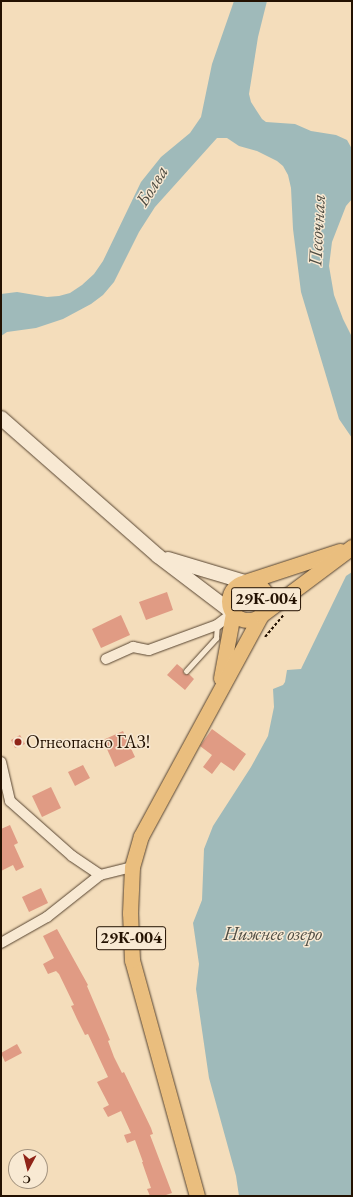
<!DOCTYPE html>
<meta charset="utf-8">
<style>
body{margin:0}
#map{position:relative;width:353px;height:1197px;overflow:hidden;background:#f4ddbb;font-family:"EB Garamond",serif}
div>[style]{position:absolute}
.green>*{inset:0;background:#b8c292}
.round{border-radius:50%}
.water>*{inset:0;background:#9fbaba}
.building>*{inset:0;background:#e09b84}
.path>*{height:2px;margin-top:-1px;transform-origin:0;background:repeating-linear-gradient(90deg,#231101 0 3px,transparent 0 5px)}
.roads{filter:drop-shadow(0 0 1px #574430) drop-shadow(0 0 1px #574430)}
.service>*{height:5px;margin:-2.5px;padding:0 2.5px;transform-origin:2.5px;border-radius:2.5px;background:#f8e9d3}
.minor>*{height:10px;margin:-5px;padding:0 5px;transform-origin:5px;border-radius:5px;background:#f8e9d3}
.secondary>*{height:14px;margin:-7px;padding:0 7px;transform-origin:7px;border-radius:7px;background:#f8e9d3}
.primary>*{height:15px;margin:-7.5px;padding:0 7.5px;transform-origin:7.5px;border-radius:7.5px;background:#eabe7e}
.primary>.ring{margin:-7.5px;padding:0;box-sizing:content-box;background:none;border:15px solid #eabe7e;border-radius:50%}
.dots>*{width:11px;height:11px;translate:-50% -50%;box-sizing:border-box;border:2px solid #f8e9d3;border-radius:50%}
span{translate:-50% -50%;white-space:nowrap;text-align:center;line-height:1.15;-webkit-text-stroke:3px #f8e9d3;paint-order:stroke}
.shield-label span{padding:1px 3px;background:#f8e9d3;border:1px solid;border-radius:3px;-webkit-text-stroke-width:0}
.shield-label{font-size:17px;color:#231101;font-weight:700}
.poi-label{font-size:18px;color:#231101}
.left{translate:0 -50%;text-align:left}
.water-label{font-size:19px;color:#4e4c42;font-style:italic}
.frame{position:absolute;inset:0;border:2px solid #231101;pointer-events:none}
.north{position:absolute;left:8px;top:1149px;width:40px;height:40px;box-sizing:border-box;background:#f8e9d3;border:1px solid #a3937f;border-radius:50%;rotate:187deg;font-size:11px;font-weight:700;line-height:16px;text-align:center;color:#231101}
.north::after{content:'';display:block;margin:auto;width:14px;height:18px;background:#8f2418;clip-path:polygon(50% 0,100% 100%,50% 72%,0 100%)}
</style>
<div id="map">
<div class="green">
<div class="round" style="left:238px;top:591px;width:20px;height:20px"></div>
</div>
<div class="water">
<div style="clip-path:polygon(234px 1px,267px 1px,258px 37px,249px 94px,251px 102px,262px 119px,266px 122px,295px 124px,311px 131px,336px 135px,347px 140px,352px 149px,352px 199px,346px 206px,332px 242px,329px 266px,334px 295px,343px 319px,352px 337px,352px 438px,339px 419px,301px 292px,293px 229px,291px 188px,288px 175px,283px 166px,277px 161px,257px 151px,239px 146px,227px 138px,217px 138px,155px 207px,139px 232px,114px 282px,103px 295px,91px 304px,63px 319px,36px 328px,7px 332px,1px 336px,1px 294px,17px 292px,47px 297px,59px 296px,70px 293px,82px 285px,94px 274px,103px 261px,141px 182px,161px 157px,190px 133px,201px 117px,212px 64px)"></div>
<div style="clip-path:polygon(352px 572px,352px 1196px,239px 1196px,236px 1176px,209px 1078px,196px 989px,199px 964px,193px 923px,202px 900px,204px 849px,213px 826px,251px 767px,268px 736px,274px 707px,273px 689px,283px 685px,285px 682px,287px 670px,301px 669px,346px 576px)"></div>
</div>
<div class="building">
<div style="clip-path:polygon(167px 592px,173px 610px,146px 620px,139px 602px)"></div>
<div style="clip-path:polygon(121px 615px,130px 635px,101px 648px,92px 629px)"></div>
<div style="clip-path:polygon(177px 664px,183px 669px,184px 674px,189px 674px,194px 679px,185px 690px,167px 675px)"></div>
<div style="clip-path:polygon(212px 729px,246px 754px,234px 771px,221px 762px,212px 774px,203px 767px,212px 755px,200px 746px)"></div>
<div style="clip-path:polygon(123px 731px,135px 757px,115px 767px,103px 740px)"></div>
<div style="clip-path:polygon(20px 735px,25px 744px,15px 748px,11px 740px)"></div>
<div style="clip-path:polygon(83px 765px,90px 778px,75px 786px,68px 772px)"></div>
<div style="clip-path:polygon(51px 787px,61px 808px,42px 817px,32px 796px)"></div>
<div style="clip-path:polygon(10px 825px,18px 843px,14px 845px,24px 867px,16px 871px,13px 865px,1px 871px,1px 829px)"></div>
<div style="clip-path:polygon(41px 888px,48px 903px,29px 912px,22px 897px)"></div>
<div style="clip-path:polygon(57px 929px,88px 985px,87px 986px,110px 1040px,108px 1041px,114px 1057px,122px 1073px,124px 1072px,151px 1128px,153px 1134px,150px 1135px,172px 1193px,163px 1196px,150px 1196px,147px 1189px,151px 1188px,142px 1162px,143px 1162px,135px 1140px,127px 1143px,124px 1135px,131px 1133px,121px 1111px,108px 1117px,103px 1108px,109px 1105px,97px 1082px,108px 1077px,88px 1034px,85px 1035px,77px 1019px,71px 1006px,74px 1005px,59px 974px,56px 971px,48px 974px,43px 964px,54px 958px,43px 936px)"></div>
<div style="clip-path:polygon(17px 1044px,22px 1053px,5px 1062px,1px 1053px)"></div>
</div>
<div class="path">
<div style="left:265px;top:637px;width:30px;rotate:-50deg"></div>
</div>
<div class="roads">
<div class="service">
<div style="left:186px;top:671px;width:45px;rotate:-47.7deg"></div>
<div style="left:216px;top:638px;width:13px;rotate:-86deg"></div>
</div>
<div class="minor">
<div style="left:106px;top:659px;width:30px;rotate:-24deg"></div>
<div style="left:133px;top:647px;width:16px;rotate:11deg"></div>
<div style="left:149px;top:650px;width:72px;rotate:-20.2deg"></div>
<div style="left:217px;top:625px;width:20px;rotate:-37deg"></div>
<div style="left:1px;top:762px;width:40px;rotate:77deg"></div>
<div style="left:10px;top:801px;width:83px;rotate:41.6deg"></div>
<div style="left:72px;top:856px;width:34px;rotate:34deg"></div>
<div style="left:1px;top:943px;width:53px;rotate:-29.5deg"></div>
<div style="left:47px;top:917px;width:68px;rotate:-38.4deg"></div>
<div style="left:100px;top:875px;width:33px;rotate:-14deg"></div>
</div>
<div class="secondary">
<div style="left:1px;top:418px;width:209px;rotate:41.3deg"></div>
<div style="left:158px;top:556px;width:94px;rotate:37.2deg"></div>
<div style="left:168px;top:559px;width:80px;rotate:16.6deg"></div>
</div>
<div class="primary">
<div style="left:245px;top:582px;width:100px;rotate:-18.1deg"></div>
<div class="ring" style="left:229px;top:582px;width:23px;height:23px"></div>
<div style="left:221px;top:678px;width:66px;rotate:-79.5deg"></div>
<div style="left:197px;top:1196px;width:245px;rotate:-105.4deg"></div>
<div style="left:132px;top:960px;width:47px;rotate:-92.4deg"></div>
<div style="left:130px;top:913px;width:46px;rotate:-87.5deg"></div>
<div style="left:132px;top:867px;width:32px;rotate:-74deg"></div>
<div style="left:141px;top:836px;width:251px;rotate:-61.5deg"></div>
<div style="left:261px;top:615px;width:114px;rotate:-36.8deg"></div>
</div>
</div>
<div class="dots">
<div style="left:18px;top:742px;background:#8f2418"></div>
</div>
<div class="shield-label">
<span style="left:266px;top:599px">29К-004</span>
<span style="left:131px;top:938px">29К-004</span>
</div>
<div class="poi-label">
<span class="left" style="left:26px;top:742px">Огнеопасно ГАЗ!</span>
</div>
<div class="water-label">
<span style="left:152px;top:186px;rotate:-58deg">Болва</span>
<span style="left:317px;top:230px;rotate:-87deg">Песочная</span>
<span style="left:273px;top:934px">Нижнее озеро</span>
</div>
<div class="frame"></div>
<div class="north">С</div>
</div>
